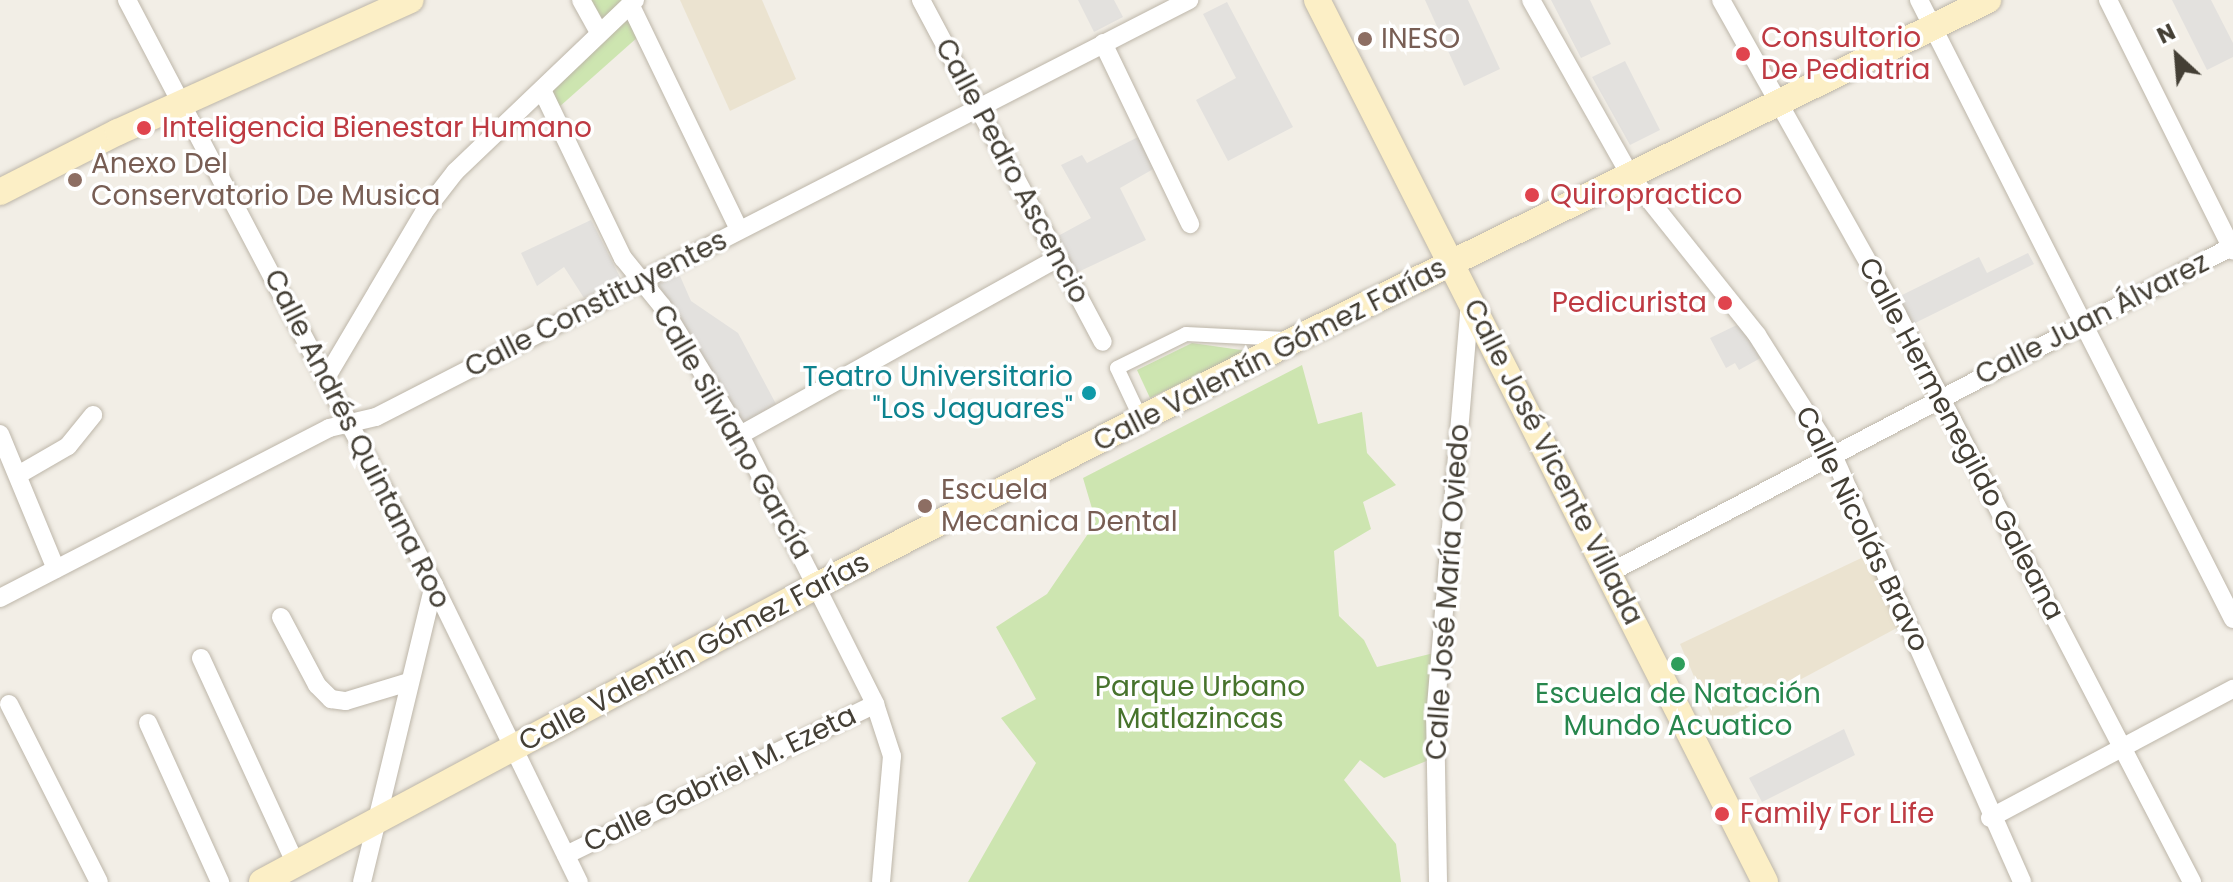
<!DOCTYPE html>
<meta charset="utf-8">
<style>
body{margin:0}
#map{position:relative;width:2233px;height:882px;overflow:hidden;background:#f2eee6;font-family:Poppins,sans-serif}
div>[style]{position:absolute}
.education>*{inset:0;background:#ebe3d0}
.green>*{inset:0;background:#cde5b0}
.parking>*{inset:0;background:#e3e1de}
.roads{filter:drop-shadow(0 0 2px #bdb6a9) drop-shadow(0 0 2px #bdb6a9)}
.pedestrian>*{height:14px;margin:-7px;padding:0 7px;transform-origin:7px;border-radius:7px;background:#fff}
.minor>*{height:18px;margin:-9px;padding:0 9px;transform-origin:9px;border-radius:9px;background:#fff}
.secondary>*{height:26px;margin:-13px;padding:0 13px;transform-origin:13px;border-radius:13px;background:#fcefc6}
.dots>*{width:22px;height:22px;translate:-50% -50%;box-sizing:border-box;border:4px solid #fff;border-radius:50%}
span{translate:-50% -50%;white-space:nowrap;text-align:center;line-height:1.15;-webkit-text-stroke:7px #fff;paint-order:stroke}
.health-label{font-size:28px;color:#be3a42}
.left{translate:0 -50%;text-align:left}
.right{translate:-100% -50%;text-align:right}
.education-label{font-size:28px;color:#785e54}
.street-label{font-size:28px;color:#443f35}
.culture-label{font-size:28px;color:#0d838f}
.park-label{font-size:28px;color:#47732c}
.leisure-label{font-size:28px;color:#27864d}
.north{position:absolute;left:2137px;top:16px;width:80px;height:80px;-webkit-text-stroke:6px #fff;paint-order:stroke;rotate:334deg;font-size:22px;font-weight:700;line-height:32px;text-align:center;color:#443f35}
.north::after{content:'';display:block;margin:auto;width:28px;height:36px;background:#443f35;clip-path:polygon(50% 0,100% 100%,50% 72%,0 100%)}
</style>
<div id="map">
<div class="education">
<div style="clip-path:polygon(680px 0,762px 0,796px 79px,730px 111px)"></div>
<div style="clip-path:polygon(1874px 552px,1908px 622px,1715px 725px,1680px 644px)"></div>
</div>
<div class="green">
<div style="clip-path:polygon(587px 0,625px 0,600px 23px)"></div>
<div style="clip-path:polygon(627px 17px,639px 36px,558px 108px,551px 92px)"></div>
<div style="clip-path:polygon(1192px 343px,1248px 351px,1150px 398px,1137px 370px)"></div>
<div style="clip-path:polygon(1302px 365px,1318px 424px,1362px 412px,1367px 453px,1396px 485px,1363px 502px,1371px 529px,1334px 551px,1339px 616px,1364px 640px,1377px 667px,1438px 652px,1429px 760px,1384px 778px,1360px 760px,1344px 780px,1396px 844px,1401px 882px,968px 882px,1036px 763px,1001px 718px,1036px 699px,996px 627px,1047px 594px,1096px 522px,1083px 478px)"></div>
</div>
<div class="parking">
<div style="clip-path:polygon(1078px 0,1114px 0,1123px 17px,1094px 32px)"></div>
<div style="clip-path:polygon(1425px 0,1468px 0,1500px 69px,1464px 86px)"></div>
<div style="clip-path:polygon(1551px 0,1590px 0,1611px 44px,1581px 58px)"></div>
<div style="clip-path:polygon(2172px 0,2211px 0,2233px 43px,2233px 57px,2207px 70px)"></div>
<div style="clip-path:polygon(1227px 2px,1293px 127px,1228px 161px,1196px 100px,1236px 78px,1203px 14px)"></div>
<div style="clip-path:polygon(1625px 61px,1660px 130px,1630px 145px,1592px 77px)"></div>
<div style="clip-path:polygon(1140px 136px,1155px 168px,1120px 188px,1146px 240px,1076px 273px,1058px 236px,1091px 218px,1061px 165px,1082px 155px,1087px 163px)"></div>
<div style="clip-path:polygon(591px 220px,621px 279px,584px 298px,564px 267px,537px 286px,521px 253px)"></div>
<div style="clip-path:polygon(2028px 253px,2034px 264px,1911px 325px,1898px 297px,1979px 257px,1987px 273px)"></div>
<div style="clip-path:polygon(680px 276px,691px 301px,738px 333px,776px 404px,741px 425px,658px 284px)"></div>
<div style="clip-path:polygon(1743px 322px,1766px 355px,1739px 370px,1735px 363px,1726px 368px,1710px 338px)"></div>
<div style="clip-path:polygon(1844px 729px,1855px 755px,1762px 802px,1749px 778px)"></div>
</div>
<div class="roads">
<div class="pedestrian">
<div style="left:1141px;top:419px;width:56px;rotate:-115.2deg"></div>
<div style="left:1117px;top:368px;width:77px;rotate:-26.2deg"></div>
<div style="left:1186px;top:334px;width:100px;rotate:2.9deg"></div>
</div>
<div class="minor">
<div style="left:127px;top:0;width:661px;rotate:62.31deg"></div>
<div style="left:434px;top:585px;width:331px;rotate:64deg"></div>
<div style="left:581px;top:0;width:37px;rotate:61deg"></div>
<div style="left:921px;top:0;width:387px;rotate:62deg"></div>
<div style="left:1531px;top:0;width:203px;rotate:60.5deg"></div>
<div style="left:1631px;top:177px;width:202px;rotate:51.4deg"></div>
<div style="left:1757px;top:335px;width:142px;rotate:57.7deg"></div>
<div style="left:1833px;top:455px;width:467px;rotate:66.1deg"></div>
<div style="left:1721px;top:0;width:360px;rotate:60.7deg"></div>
<div style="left:1897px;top:314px;width:640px;rotate:62.55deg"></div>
<div style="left:1919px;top:0;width:694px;rotate:63.1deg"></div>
<div style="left:2108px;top:0;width:280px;rotate:63.5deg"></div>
<div style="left:630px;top:4px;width:250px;rotate:64.2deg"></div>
<div style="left:1103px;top:43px;width:201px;rotate:64.3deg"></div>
<div style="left:542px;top:90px;width:187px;rotate:64.3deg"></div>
<div style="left:623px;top:258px;width:62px;rotate:50.9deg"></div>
<div style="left:662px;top:306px;width:151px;rotate:58.8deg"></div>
<div style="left:740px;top:435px;width:301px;rotate:63.3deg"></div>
<div style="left:875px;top:704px;width:55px;rotate:71.9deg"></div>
<div style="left:892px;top:756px;width:126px;rotate:95deg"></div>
<div style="left:326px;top:378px;width:193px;rotate:-59.4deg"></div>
<div style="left:424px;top:212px;width:51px;rotate:-52.2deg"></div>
<div style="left:455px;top:172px;width:249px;rotate:-43.7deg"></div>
<div style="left:0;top:434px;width:146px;rotate:67.5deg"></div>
<div style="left:740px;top:435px;width:364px;rotate:-29.1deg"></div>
<div style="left:18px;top:475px;width:58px;rotate:-30.1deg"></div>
<div style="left:68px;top:446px;width:40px;rotate:-51deg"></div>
<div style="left:1611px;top:572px;width:702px;rotate:-27.66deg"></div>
<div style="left:0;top:598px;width:370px;rotate:-27.3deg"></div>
<div style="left:329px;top:428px;width:48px;rotate:-13.2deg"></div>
<div style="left:376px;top:417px;width:914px;rotate:-27.15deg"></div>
<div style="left:281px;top:617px;width:77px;rotate:62.1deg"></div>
<div style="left:317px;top:685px;width:20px;rotate:45deg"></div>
<div style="left:331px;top:699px;width:15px;rotate:8deg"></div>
<div style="left:346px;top:701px;width:66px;rotate:-16.8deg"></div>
<div style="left:201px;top:658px;width:228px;rotate:65.3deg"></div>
<div style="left:9px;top:704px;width:199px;rotate:63.2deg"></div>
<div style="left:148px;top:723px;width:175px;rotate:65.6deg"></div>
<div style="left:1990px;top:818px;width:275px;rotate:-28deg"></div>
<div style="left:566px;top:855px;width:344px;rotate:-26deg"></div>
<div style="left:362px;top:882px;width:306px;rotate:-76.4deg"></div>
<div style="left:1438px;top:882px;width:164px;rotate:-91deg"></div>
<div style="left:1435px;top:718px;width:414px;rotate:-85.2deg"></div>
</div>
<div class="secondary">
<div style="left:1317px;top:0;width:989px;rotate:63.07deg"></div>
<div style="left:0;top:192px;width:132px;rotate:-27deg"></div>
<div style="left:118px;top:132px;width:321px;rotate:-24.3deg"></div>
<div style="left:262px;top:882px;width:630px;rotate:-28.11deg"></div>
<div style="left:818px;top:585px;width:535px;rotate:-27.24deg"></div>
<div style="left:1294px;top:340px;width:773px;rotate:-26.1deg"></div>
</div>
</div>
<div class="dots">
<div style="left:1365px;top:39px;background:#8d6e63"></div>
<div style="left:1743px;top:54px;background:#e0444e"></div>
<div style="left:144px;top:128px;background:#e0444e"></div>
<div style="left:75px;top:180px;background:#8d6e63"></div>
<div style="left:1532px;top:195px;background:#e0444e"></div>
<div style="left:1725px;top:303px;background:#e0444e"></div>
<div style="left:1089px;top:393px;background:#0f9aa8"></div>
<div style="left:925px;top:506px;background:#8d6e63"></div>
<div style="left:1678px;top:664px;background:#2e9e5b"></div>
<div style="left:1722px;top:814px;background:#e0444e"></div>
</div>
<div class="health-label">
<span class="left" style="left:1761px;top:54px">Consultorio<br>De Pediatria</span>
<span class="left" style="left:162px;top:128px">Inteligencia Bienestar Humano</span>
<span class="left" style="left:1550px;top:195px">Quiropractico</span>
<span class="right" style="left:1707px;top:303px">Pedicurista</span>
<span class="left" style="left:1740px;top:814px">Family For Life</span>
</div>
<div class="education-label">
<span class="left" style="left:1381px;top:39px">INESO</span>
<span class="left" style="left:91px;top:180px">Anexo Del<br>Conservatorio De Musica</span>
<span class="left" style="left:941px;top:506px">Escuela<br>Mecanica Dental</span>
</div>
<div class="street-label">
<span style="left:1012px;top:171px;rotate:62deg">Calle Pedro Ascencio</span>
<span style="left:596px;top:304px;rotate:-27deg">Calle Constituyentes</span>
<span style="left:2092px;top:319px;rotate:-27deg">Calle Juan Álvarez</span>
<span style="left:1270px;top:355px;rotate:-27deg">Calle Valentín Gómez Farías</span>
<span style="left:732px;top:432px;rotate:60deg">Calle Silviano García</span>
<span style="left:357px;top:439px;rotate:63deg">Calle Andrés Quintana Roo</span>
<span style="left:1961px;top:439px;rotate:62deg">Calle Hermenegildo Galeana</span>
<span style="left:1553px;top:462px;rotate:63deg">Calle José Vicente Villada</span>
<span style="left:1862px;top:529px;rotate:64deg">Calle Nicolás Bravo</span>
<span style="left:1448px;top:592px;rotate:-86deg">Calle José María Oviedo</span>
<span style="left:694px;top:652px;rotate:-28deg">Calle Valentín Gómez Farías</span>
<span style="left:720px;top:779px;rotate:-26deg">Calle Gabriel M. Ezeta</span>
</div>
<div class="culture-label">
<span class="right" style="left:1073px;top:393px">Teatro Universitario<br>"Los Jaguares"</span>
</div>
<div class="park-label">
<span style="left:1200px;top:703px">Parque Urbano<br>Matlazincas</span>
</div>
<div class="leisure-label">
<span style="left:1678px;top:710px">Escuela de Natación<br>Mundo Acuatico</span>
</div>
<div class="north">N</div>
</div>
